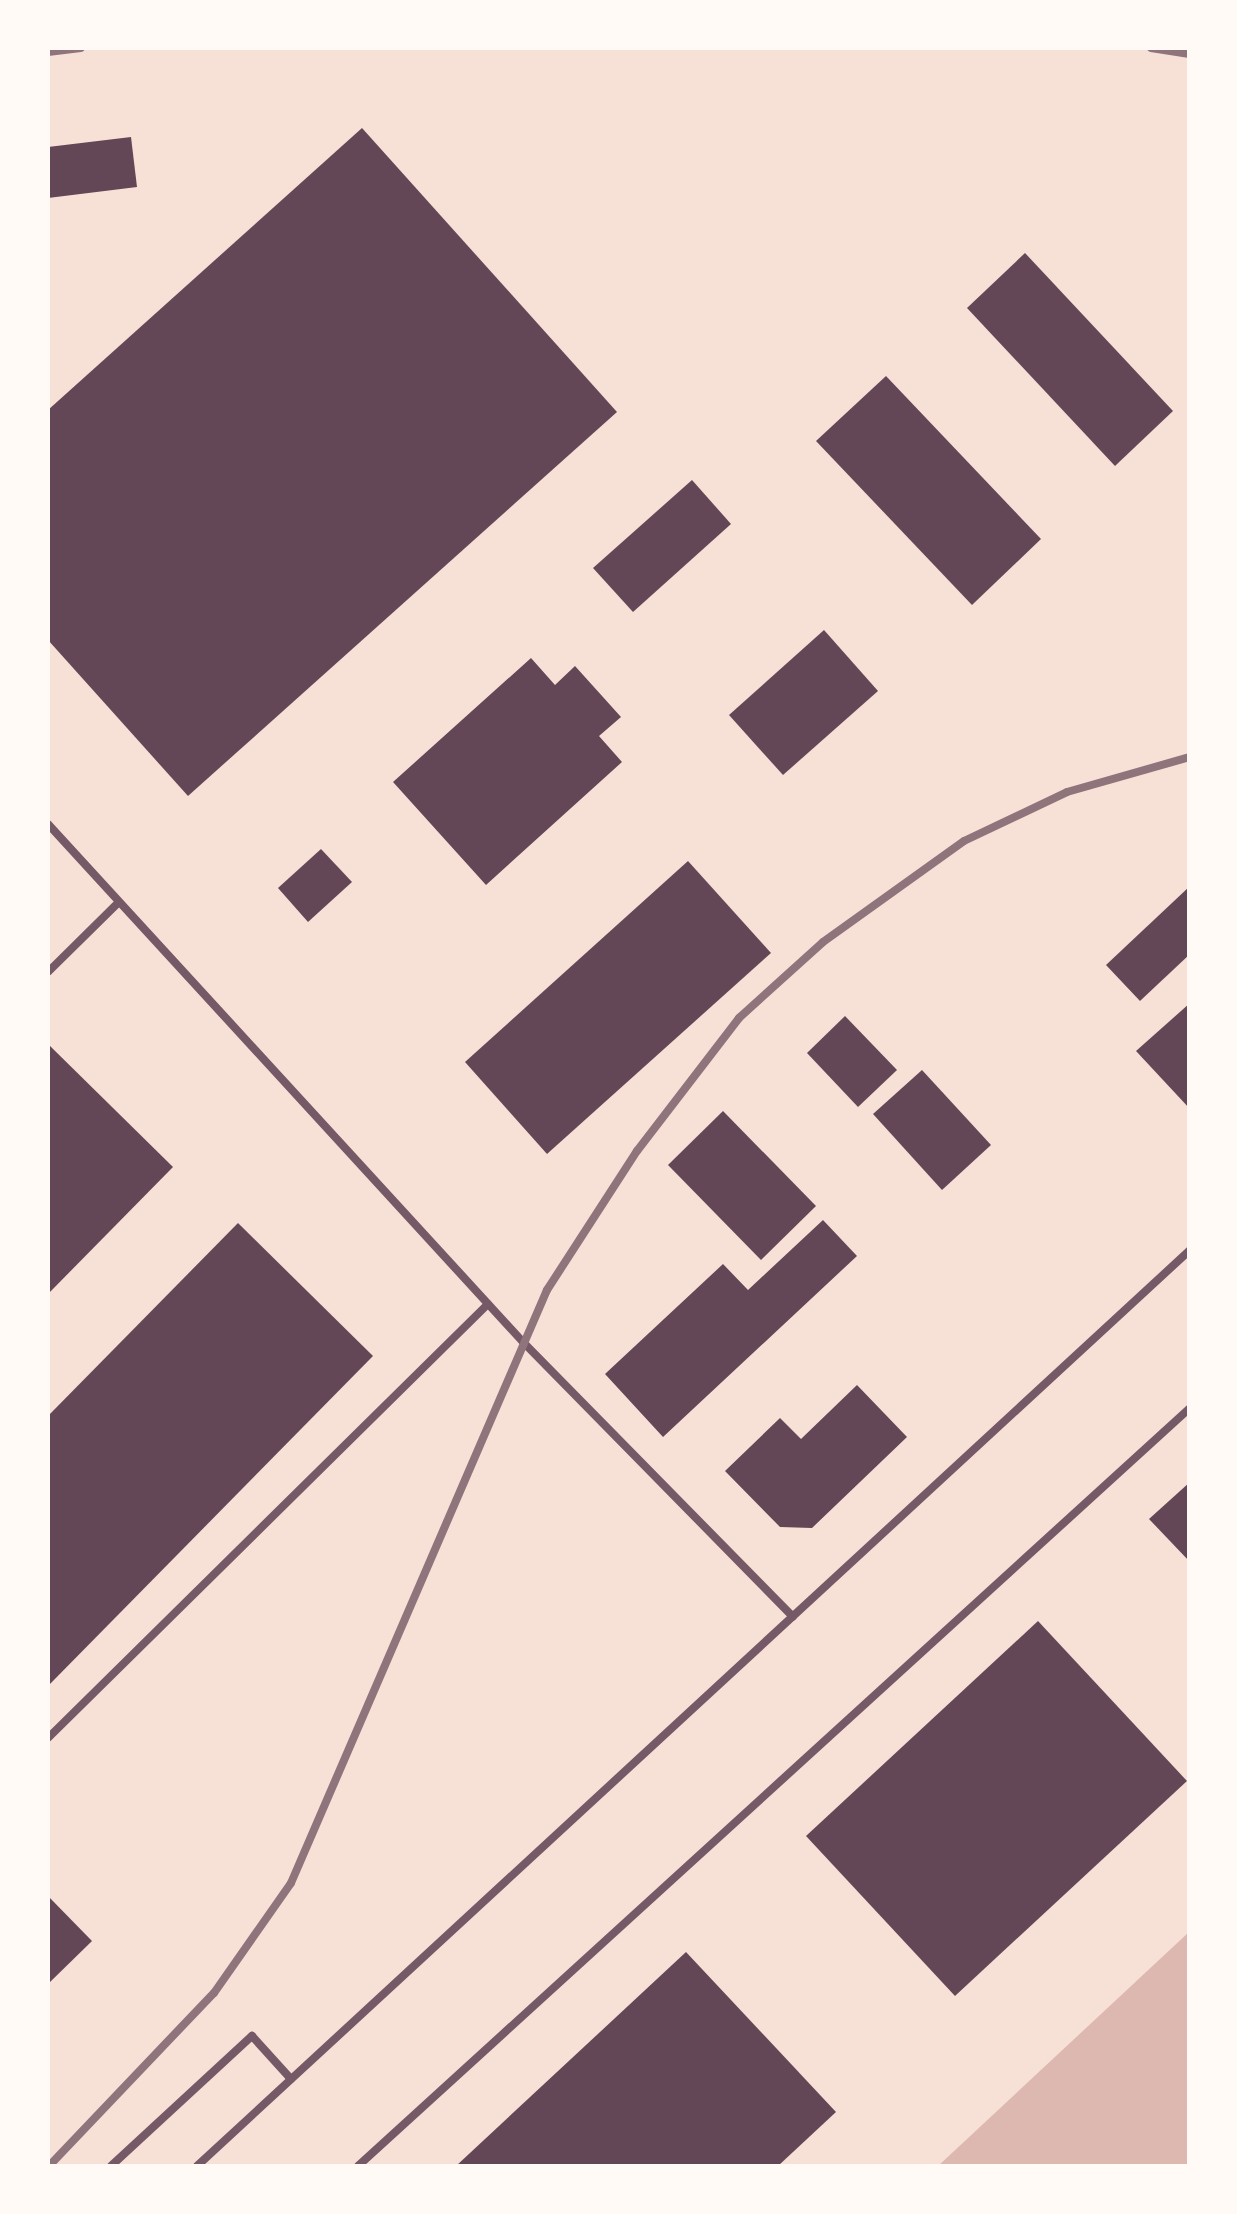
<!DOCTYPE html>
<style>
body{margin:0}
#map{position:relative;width:1237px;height:2214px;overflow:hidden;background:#f7e1d7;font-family:Helvetica,sans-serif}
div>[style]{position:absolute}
.water>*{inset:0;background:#dcb8b0}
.building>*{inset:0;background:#644757}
.service>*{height:8px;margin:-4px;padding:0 4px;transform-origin:4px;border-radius:4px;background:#755966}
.rail>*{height:8px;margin:-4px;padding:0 4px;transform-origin:4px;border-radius:4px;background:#8f747c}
span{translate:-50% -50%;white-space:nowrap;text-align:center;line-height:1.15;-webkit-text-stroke:10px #fffaf5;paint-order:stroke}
.frame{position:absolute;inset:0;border:50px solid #fffaf5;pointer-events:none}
</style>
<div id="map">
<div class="water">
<div style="clip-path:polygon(1189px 1932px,1189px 2166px,938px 2166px)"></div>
</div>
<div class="building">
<div style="clip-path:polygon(362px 128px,617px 412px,188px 796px,48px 640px,48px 410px)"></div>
<div style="clip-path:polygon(131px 137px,137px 187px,48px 198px,48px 147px)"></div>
<div style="clip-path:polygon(1025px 253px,1173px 411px,1115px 466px,967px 308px)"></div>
<div style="clip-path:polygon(886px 376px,1041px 539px,972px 605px,816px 441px)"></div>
<div style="clip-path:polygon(692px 480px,731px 524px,633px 612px,593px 568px)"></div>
<div style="clip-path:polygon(824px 630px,878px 691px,783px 775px,729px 715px)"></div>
<div style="clip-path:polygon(531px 658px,555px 685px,575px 666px,621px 717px,599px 736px,622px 762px,486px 885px,393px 782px)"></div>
<div style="clip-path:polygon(321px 849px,352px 882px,308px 922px,278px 888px)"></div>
<div style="clip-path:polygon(688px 861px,771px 953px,547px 1154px,465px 1062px)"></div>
<div style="clip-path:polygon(1190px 886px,1190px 954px,1140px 1001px,1106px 965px)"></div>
<div style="clip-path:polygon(1190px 1003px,1190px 1109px,1136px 1051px)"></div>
<div style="clip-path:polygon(845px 1016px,897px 1070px,858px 1107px,807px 1053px)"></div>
<div style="clip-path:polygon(48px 1044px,173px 1167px,48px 1294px)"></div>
<div style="clip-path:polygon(922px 1070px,991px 1145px,942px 1190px,873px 1114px)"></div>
<div style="clip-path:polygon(723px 1111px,816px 1206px,761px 1260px,668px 1165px)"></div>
<div style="clip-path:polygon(823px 1220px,857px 1256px,663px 1437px,605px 1374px,723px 1264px,748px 1290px)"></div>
<div style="clip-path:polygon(238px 1223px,373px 1356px,48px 1686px,48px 1416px)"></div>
<div style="clip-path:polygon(857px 1385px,907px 1437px,812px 1528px,780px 1527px,725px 1471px,780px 1418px,801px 1439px)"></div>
<div style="clip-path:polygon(1190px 1482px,1190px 1562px,1149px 1519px)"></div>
<div style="clip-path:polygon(1038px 1621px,1187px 1781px,955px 1996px,806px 1836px)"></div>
<div style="clip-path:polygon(48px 1896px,92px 1941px,48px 1984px)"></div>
<div style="clip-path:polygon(686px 1952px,836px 2112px,778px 2166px,456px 2166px)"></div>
</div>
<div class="service">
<div style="left:48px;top:824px;width:703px;rotate:47.48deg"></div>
<div style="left:523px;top:1342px;width:385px;rotate:45.5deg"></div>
<div style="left:48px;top:972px;width:98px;rotate:-44.6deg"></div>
<div style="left:48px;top:1738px;width:618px;rotate:-44.61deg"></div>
<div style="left:111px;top:2166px;width:192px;rotate:-42.7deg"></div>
<div style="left:252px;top:2036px;width:58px;rotate:47.8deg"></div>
<div style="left:197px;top:2166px;width:1351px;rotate:-42.69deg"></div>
<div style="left:358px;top:2166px;width:1126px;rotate:-42.34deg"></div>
</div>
<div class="rail">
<div style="left:1151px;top:48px;width:39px;rotate:9deg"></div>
<div style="left:48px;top:52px;width:33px;rotate:-7deg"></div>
<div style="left:49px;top:2166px;width:239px;rotate:-46.4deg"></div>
<div style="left:214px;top:1993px;width:134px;rotate:-55deg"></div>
<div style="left:291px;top:1883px;width:646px;rotate:-66.65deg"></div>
<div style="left:547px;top:1290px;width:166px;rotate:-57.1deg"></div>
<div style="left:637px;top:1151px;width:168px;rotate:-52.5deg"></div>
<div style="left:739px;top:1018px;width:113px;rotate:-42.1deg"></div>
<div style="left:823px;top:942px;width:173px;rotate:-35.6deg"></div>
<div style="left:964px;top:841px;width:114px;rotate:-25.4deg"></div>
<div style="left:1067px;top:792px;width:128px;rotate:-15.9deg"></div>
</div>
<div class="frame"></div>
</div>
